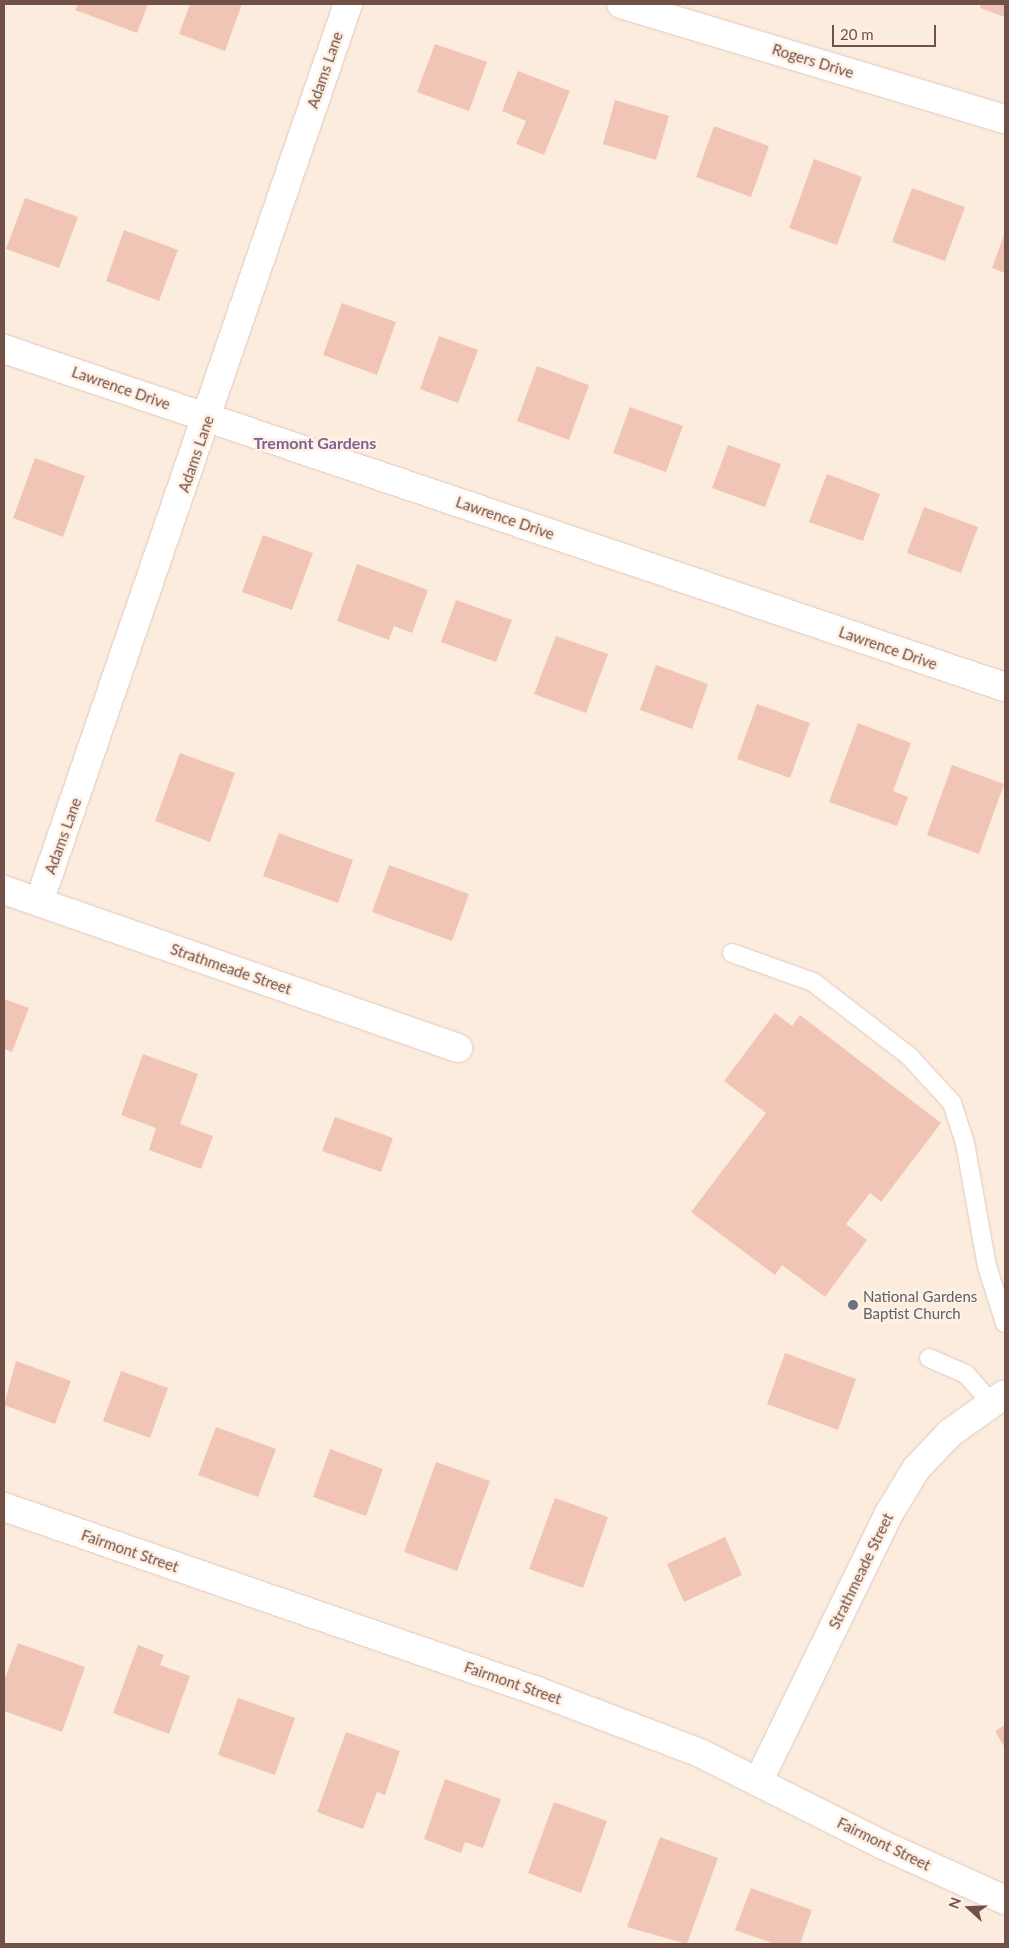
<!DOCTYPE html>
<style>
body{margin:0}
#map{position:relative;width:1009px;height:1948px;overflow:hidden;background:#fcecde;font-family:Lato,sans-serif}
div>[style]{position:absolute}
.building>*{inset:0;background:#f0c5b6}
.roads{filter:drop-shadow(0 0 1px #e1c9be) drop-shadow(0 0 1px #e1c9be)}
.lane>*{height:18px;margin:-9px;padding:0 9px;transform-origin:9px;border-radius:9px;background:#fff}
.street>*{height:28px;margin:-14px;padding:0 14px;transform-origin:14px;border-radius:14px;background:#fff}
.dots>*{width:14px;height:14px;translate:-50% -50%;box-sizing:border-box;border:2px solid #fff0e4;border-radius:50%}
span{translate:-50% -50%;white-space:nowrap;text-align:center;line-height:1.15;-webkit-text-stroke:5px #fff0e4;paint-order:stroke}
.street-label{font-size:15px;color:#715047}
.worship-label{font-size:15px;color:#5b616d}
.left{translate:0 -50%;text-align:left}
.neighbourhood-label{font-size:16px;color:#7c6394;font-weight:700}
.frame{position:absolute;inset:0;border:5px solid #715047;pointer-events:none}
.north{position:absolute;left:944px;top:1883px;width:50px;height:50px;-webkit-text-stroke:4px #fff0e4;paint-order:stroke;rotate:290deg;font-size:14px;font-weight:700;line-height:20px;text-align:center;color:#715047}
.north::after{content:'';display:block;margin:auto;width:18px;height:22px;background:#715047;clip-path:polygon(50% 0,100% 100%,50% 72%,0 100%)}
.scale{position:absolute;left:832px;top:25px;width:104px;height:22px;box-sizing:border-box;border:2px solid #715047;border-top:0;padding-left:6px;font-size:15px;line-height:18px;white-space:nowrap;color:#715047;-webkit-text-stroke:4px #fff0e4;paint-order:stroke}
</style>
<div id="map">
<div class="building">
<div style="clip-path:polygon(78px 4px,148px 4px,137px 33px,75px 10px)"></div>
<div style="clip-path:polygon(190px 4px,242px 4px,225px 51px,179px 34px)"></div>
<div style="clip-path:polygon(981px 4px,1005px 4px,1005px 17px,980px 8px)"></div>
<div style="clip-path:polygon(435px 44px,487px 62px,469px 111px,417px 92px)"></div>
<div style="clip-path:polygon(518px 71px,570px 91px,544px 155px,516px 144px,526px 121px,502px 111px)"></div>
<div style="clip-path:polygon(615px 100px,669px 116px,656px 160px,603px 144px)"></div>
<div style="clip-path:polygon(714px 126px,769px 146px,751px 197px,696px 177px)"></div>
<div style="clip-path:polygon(814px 159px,862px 177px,837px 245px,789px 228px)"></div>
<div style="clip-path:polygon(912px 188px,965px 207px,945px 261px,892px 242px)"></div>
<div style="clip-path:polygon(25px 198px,78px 217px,59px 268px,6px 249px)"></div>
<div style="clip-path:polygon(124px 230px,178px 250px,159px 301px,106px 281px)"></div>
<div style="clip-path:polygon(1005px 232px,1005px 273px,992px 268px)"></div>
<div style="clip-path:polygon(342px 303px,396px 322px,377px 375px,323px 355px)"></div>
<div style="clip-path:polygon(439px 336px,478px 350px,458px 403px,420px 389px)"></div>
<div style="clip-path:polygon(537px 366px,589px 385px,569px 440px,517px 421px)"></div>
<div style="clip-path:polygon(630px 407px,683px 426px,666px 472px,613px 453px)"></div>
<div style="clip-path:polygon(728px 445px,781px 464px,765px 507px,712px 488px)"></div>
<div style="clip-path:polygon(35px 458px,85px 476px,63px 537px,13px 518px)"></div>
<div style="clip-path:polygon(827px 474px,880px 494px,863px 541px,809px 522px)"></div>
<div style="clip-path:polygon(924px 507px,978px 527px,961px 573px,907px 553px)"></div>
<div style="clip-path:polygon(263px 535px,313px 553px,292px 610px,242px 592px)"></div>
<div style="clip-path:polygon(357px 564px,428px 590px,412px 633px,394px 626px,389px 640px,337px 621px)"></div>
<div style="clip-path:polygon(456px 600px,512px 620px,496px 662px,441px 642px)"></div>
<div style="clip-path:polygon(556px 636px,608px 654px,586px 713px,534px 694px)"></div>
<div style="clip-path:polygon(656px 665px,708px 684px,692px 729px,640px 710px)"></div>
<div style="clip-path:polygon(757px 704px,810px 723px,790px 778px,737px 759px)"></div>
<div style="clip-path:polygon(858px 723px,911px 743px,893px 791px,908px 797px,897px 826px,829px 802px)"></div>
<div style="clip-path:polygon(180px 753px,235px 773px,210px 842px,155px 821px)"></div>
<div style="clip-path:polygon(952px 765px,1004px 784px,979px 854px,927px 835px)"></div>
<div style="clip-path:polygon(279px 833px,353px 860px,338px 903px,263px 876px)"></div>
<div style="clip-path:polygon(389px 865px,469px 894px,452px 941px,372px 912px)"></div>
<div style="clip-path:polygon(4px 999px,29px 1008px,12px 1052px,4px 1049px)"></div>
<div style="clip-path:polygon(775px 1013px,792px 1026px,800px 1015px,941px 1123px,881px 1202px,870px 1193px,846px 1224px,867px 1240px,825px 1297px,782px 1265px,775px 1275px,691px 1212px,766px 1113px,724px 1081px)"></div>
<div style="clip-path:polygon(143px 1054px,198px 1074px,180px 1124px,213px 1136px,201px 1169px,149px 1150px,156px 1128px,121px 1115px)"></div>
<div style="clip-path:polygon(335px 1117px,393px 1138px,381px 1172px,322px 1151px)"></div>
<div style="clip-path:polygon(785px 1353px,856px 1379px,838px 1430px,767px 1404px)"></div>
<div style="clip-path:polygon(16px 1361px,71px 1381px,55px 1424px,4px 1405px)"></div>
<div style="clip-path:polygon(121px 1371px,168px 1388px,150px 1438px,103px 1421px)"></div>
<div style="clip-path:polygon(216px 1427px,276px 1449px,258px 1497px,198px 1475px)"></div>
<div style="clip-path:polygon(330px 1449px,383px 1469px,366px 1516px,313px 1497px)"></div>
<div style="clip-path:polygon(436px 1462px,490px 1481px,457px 1571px,404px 1552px)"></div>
<div style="clip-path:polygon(555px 1498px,608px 1517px,583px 1588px,529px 1569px)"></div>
<div style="clip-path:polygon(725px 1537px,742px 1575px,684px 1602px,667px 1564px)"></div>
<div style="clip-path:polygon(18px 1643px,85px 1667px,62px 1732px,4px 1711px,4px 1681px)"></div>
<div style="clip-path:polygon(138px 1645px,164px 1655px,160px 1665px,190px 1676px,169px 1734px,113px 1713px)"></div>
<div style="clip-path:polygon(238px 1698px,295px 1718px,275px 1775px,218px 1755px)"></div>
<div style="clip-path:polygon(1005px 1725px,1005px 1748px,995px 1731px)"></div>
<div style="clip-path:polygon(346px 1732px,400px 1751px,385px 1795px,377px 1792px,363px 1829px,317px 1812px)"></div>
<div style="clip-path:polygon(445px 1779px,501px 1799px,483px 1848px,465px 1842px,461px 1853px,424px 1839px)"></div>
<div style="clip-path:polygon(554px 1802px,607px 1821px,581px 1893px,528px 1873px)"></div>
<div style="clip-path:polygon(660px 1837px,718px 1858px,687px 1944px,627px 1927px)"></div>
<div style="clip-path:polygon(751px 1888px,812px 1910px,800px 1944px,775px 1944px,735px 1930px)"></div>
</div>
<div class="roads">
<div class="lane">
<div style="left:732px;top:953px;width:86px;rotate:19.7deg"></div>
<div style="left:813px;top:982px;width:121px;rotate:37.6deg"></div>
<div style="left:909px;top:1056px;width:64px;rotate:47.5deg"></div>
<div style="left:952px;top:1103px;width:42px;rotate:72deg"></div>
<div style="left:965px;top:1143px;width:125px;rotate:79.9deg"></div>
<div style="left:987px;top:1266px;width:60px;rotate:72.5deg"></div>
<div style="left:929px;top:1358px;width:40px;rotate:23.4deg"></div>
<div style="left:966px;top:1374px;width:37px;rotate:49deg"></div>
</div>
<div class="street">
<div style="left:621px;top:4px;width:401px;rotate:16.7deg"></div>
<div style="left:4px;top:349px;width:1057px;rotate:18.66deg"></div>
<div style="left:4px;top:890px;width:481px;rotate:19.2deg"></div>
<div style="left:39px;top:902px;width:950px;rotate:-71.01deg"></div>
<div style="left:4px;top:1507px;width:564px;rotate:19.05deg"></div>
<div style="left:537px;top:1691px;width:174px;rotate:20.8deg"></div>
<div style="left:700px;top:1753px;width:205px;rotate:26.7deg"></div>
<div style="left:883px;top:1845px;width:134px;rotate:24.3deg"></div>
<div style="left:759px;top:1780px;width:295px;rotate:-64deg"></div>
<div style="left:888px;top:1515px;width:54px;rotate:-58.7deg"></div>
<div style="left:916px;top:1469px;width:50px;rotate:-46.6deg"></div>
<div style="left:950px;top:1433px;width:67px;rotate:-35.3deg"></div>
</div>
</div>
<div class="dots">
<div style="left:853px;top:1305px;background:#6b7280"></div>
</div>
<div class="street-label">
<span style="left:813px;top:61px;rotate:17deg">Rogers Drive</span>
<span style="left:325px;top:70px;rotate:-71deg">Adams Lane</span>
<span style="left:121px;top:388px;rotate:19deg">Lawrence Drive</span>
<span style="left:196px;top:454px;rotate:-71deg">Adams Lane</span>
<span style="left:505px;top:518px;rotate:19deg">Lawrence Drive</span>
<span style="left:888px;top:648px;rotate:19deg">Lawrence Drive</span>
<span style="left:63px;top:836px;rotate:-70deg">Adams Lane</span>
<span style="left:231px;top:969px;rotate:19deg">Strathmeade Street</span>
<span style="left:130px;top:1551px;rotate:19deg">Fairmont Street</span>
<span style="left:861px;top:1571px;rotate:-64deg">Strathmeade Street</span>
<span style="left:513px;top:1683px;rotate:19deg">Fairmont Street</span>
<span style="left:884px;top:1844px;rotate:26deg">Fairmont Street</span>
</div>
<div class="worship-label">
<span class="left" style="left:863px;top:1305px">National Gardens<br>Baptist Church</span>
</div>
<div class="neighbourhood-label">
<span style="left:315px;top:443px">Tremont Gardens</span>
</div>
<div class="frame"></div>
<div class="north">N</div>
<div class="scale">20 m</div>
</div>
